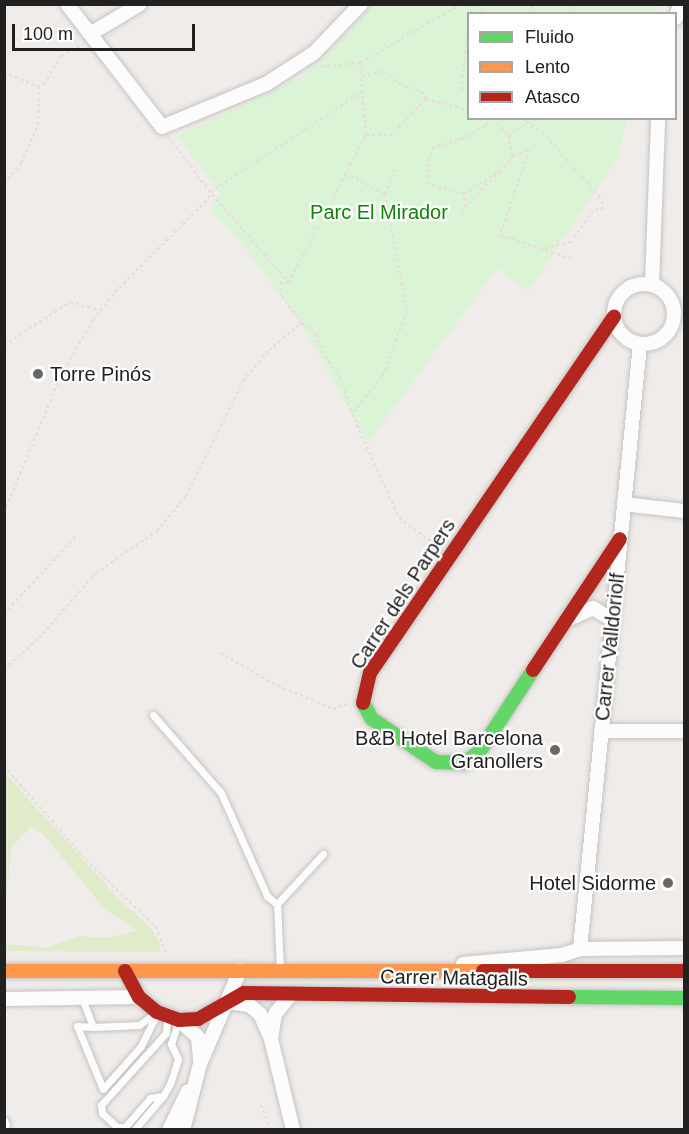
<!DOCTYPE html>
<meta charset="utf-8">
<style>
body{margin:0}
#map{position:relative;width:689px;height:1134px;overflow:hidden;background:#efece9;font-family:Helvetica,sans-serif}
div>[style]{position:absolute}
.grass>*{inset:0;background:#e0ebc9}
.park>*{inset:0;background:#daf4d5}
.path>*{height:2px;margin-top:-1px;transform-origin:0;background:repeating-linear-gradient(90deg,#ecdadb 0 3px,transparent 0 6px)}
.roads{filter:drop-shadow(0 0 2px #c5c3c2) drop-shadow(0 0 2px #c5c3c2)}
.lane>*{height:7px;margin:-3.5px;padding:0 3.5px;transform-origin:3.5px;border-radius:3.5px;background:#fdfcfc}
.street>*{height:14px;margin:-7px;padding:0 7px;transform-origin:7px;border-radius:7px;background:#fdfcfc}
.street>.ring{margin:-7px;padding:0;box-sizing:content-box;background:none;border:14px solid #fdfcfc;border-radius:50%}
.fast>*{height:14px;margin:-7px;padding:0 7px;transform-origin:7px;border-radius:7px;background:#63d668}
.slow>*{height:14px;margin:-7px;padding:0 7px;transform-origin:7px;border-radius:7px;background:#ff974d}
.jam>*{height:14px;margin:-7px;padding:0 7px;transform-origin:7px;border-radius:7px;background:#b3261e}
.dots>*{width:16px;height:16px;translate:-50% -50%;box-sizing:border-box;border:3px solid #fff;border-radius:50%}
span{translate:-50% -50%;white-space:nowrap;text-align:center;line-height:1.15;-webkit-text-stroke:4.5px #fff;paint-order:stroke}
.park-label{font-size:20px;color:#11830b}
.poi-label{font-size:20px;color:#212121}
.left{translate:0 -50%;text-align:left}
.right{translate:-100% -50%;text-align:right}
.street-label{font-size:20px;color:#212121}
.frame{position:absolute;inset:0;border:6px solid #212121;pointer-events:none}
.legend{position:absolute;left:467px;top:12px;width:210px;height:108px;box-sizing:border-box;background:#fff;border:2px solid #a6a6a6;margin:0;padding:8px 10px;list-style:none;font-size:18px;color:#212121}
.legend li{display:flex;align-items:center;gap:12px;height:30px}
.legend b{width:30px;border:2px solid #a6a6a6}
.scale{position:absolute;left:12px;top:24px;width:183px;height:27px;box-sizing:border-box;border:3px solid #212121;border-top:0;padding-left:8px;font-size:18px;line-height:21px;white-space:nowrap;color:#212121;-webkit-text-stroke:4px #fff;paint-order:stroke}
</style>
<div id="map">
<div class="grass">
<div style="clip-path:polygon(5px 773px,120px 900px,150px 927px,161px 945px,159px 952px,5px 951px,5px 944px,46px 948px,82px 936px,107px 938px,138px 931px,105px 909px,44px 835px,31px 826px,12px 846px,5px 907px)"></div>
</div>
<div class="park">
<div style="clip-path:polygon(373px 5px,659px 5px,656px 14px,468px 14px,468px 118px,627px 119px,618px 157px,528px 291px,497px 268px,368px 443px,301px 323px,232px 231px,210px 211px,220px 193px,178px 136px,297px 80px,327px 56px)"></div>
</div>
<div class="path">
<div style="left:478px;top:4px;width:11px;rotate:63deg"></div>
<div style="left:471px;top:14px;width:10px;rotate:-84deg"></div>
<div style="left:529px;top:14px;width:11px;rotate:-68deg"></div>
<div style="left:569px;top:14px;width:12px;rotate:-55deg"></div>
<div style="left:468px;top:33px;width:55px;rotate:97.3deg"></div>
<div style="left:461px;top:88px;width:7px;rotate:8deg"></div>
<div style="left:360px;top:63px;width:117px;rotate:-30.3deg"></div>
<div style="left:4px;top:72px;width:35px;rotate:24deg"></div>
<div style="left:36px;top:86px;width:8px;rotate:-14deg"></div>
<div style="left:44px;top:84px;width:33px;rotate:-59deg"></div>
<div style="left:61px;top:56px;width:25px;rotate:-29deg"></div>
<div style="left:362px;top:76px;width:24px;rotate:-12deg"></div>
<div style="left:385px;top:71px;width:19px;rotate:43deg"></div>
<div style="left:399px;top:84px;width:23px;rotate:18deg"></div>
<div style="left:421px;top:91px;width:9px;rotate:58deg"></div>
<div style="left:493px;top:118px;width:23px;rotate:49deg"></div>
<div style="left:508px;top:135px;width:22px;rotate:77deg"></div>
<div style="left:513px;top:156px;width:20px;rotate:131deg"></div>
<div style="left:521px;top:118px;width:25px;rotate:34deg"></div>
<div style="left:542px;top:132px;width:86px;rotate:48.3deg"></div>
<div style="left:599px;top:196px;width:13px;rotate:67deg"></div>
<div style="left:604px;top:208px;width:11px;rotate:165deg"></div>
<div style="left:593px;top:211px;width:38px;rotate:125deg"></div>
<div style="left:571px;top:242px;width:31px;rotate:167deg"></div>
<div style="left:366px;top:135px;width:24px;rotate:2deg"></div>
<div style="left:390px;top:136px;width:52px;rotate:-45.8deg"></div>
<div style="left:426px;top:99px;width:43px;rotate:14.7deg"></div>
<div style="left:508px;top:135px;width:34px;rotate:-30deg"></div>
<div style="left:513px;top:156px;width:17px;rotate:-21deg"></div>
<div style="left:529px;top:150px;width:90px;rotate:108.8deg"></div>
<div style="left:500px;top:235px;width:74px;rotate:18.2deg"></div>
<div style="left:500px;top:171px;width:50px;rotate:134.2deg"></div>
<div style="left:465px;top:207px;width:13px;rotate:-94deg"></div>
<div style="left:464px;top:194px;width:43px;rotate:-32.6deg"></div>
<div style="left:345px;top:173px;width:45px;rotate:27.7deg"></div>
<div style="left:385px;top:194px;width:119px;rotate:79.4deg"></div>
<div style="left:407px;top:311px;width:71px;rotate:110.7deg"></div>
<div style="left:382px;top:377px;width:48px;rotate:129deg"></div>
<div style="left:352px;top:414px;width:114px;rotate:65.7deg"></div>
<div style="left:399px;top:518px;width:47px;rotate:36.4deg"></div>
<div style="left:4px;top:184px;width:27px;rotate:-51deg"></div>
<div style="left:21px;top:163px;width:42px;rotate:-65.9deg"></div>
<div style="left:38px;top:125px;width:40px;rotate:-88.6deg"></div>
<div style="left:385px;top:194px;width:26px;rotate:-67deg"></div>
<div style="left:464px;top:194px;width:36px;rotate:-164deg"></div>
<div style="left:429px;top:184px;width:17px;rotate:-97deg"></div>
<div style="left:427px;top:167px;width:20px;rotate:-75deg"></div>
<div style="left:432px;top:148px;width:38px;rotate:-18deg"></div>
<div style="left:468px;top:136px;width:22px;rotate:-30deg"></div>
<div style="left:487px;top:125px;width:7px;rotate:-74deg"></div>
<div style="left:461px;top:217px;width:11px;rotate:-68deg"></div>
<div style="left:289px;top:283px;width:121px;rotate:-131deg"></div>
<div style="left:210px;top:192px;width:182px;rotate:-33.3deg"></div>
<div style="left:289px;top:283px;width:167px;rotate:-62.5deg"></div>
<div style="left:366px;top:135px;width:72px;rotate:-94.8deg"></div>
<div style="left:360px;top:63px;width:44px;rotate:174.8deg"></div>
<div style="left:301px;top:323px;width:19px;rotate:36deg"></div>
<div style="left:316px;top:334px;width:18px;rotate:71deg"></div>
<div style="left:322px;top:351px;width:34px;rotate:56deg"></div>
<div style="left:341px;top:379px;width:37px;rotate:73deg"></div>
<div style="left:4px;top:345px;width:79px;rotate:-33.1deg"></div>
<div style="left:70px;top:302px;width:29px;rotate:16deg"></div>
<div style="left:4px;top:513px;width:149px;rotate:-67.6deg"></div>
<div style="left:61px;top:375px;width:64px;rotate:-59.8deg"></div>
<div style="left:93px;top:320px;width:36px;rotate:-52deg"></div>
<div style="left:115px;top:292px;width:133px;rotate:-45deg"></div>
<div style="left:209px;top:198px;width:6px;rotate:-81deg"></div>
<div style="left:210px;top:192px;width:68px;rotate:-127.2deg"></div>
<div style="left:4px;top:614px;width:108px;rotate:-47.3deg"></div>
<div style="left:220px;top:653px;width:67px;rotate:29.6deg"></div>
<div style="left:278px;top:686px;width:60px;rotate:22.7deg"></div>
<div style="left:333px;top:709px;width:15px;rotate:-20deg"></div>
<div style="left:4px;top:669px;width:47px;rotate:-41.5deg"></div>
<div style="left:39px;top:638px;width:86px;rotate:-48.8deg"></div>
<div style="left:96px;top:573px;width:74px;rotate:-34.5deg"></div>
<div style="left:157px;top:531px;width:45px;rotate:-50.4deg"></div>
<div style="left:186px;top:496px;width:128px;rotate:-63.6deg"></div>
<div style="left:243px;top:381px;width:40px;rotate:-50deg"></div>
<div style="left:269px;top:350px;width:42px;rotate:-40.2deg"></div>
<div style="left:301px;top:323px;width:32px;rotate:-126deg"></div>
<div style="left:282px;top:297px;width:14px;rotate:-98deg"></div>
<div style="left:280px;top:283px;width:9px"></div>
<div style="left:4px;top:766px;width:125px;rotate:48.9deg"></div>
<div style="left:86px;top:860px;width:97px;rotate:43.7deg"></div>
<div style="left:156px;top:927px;width:30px;rotate:69deg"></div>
<div style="left:261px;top:1105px;width:27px;rotate:68deg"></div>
</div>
<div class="roads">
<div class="lane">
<div style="left:153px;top:715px;width:103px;rotate:48.9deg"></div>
<div style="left:221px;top:793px;width:113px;rotate:65.9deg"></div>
<div style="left:267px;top:896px;width:13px;rotate:39deg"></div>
<div style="left:280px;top:969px;width:65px;rotate:-92.6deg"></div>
<div style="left:277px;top:904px;width:68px;rotate:-47.4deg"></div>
<div style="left:82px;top:998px;width:31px;rotate:69deg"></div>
<div style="left:93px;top:1027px;width:16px;rotate:-176deg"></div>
<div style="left:77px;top:1026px;width:68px;rotate:67.6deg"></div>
<div style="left:103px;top:1089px;width:57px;rotate:-48.5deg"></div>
<div style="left:141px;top:1046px;width:34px;rotate:-64deg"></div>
<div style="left:167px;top:1019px;width:14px;rotate:94deg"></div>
<div style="left:166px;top:1033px;width:97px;rotate:132.1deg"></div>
<div style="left:101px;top:1105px;width:8px;rotate:83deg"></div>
<div style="left:102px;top:1113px;width:21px;rotate:43deg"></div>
<div style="left:117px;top:1127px;width:8px"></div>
<div style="left:125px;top:1127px;width:38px;rotate:-49deg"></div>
<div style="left:150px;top:1098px;width:13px;rotate:-9deg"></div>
<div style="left:163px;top:1096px;width:14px;rotate:-60deg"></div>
<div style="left:170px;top:1084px;width:26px;rotate:-72deg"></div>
<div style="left:178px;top:1059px;width:17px;rotate:-115deg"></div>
<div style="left:171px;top:1044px;width:22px;rotate:-72deg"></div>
<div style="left:93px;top:1027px;width:46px;rotate:-2.5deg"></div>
<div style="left:139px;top:1025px;width:21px;rotate:-35deg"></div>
<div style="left:4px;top:1120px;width:5px;rotate:68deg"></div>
<div style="left:134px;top:1130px;width:45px;rotate:-49.5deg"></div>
</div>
<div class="street">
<div style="left:67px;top:4px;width:155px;rotate:52.3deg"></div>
<div style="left:162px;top:127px;width:113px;rotate:-22.5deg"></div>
<div style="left:266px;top:84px;width:57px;rotate:-32.9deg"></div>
<div style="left:314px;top:53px;width:68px;rotate:-46.2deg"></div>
<div style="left:676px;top:18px;width:15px;rotate:-74deg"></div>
<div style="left:90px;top:34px;width:58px;rotate:-31deg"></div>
<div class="ring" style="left:614px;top:284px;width:46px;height:46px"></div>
<div style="left:652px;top:285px;width:167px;rotate:-87.9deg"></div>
<div style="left:624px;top:504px;width:60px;rotate:6.7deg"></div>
<div style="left:571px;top:618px;width:24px;rotate:-24deg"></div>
<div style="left:593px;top:608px;width:22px;rotate:32deg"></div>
<div style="left:601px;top:731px;width:83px"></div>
<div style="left:580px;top:949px;width:607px;rotate:-84.33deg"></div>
<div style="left:463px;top:964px;width:99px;rotate:-5.2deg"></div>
<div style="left:562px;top:955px;width:19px;rotate:-18deg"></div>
<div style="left:580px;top:949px;width:104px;rotate:-0.6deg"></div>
<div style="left:4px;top:999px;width:135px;rotate:-0.8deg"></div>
<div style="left:227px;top:1002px;width:22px;rotate:8deg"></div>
<div style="left:249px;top:1005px;width:14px;rotate:39deg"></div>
<div style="left:260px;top:1014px;width:27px;rotate:66deg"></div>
<div style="left:271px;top:1039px;width:94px;rotate:76.4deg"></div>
<div style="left:179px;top:1020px;width:25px;rotate:42deg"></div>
<div style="left:198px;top:1037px;width:22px;rotate:85deg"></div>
<div style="left:271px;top:1039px;width:25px;rotate:-81deg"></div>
<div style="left:275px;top:1014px;width:26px;rotate:-51deg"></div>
<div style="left:169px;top:1130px;width:43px;rotate:-64deg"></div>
<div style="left:183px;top:1130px;width:68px;rotate:-75.6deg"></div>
<div style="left:200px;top:1064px;width:102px;rotate:-66.9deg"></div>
</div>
<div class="fast">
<div style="left:363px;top:703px;width:18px;rotate:61deg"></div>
<div style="left:372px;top:719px;width:77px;rotate:33.9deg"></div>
<div style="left:436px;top:762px;width:29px;rotate:2deg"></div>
<div style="left:465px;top:763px;width:19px;rotate:-39deg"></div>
<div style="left:480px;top:751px;width:97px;rotate:-56.8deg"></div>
<div style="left:569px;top:997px;width:115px;rotate:0.5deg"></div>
</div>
<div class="slow">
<div style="left:4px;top:971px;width:479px"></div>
</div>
<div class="jam">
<div style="left:533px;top:670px;width:157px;rotate:-56.4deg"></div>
<div style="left:363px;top:703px;width:31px;rotate:-77deg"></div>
<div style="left:370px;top:673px;width:432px;rotate:-55.6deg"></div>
<div style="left:125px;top:971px;width:30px;rotate:62deg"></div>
<div style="left:139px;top:997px;width:23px;rotate:40deg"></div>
<div style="left:157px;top:1012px;width:23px;rotate:20deg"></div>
<div style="left:179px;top:1020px;width:19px;rotate:-3deg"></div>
<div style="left:198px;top:1019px;width:53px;rotate:-29.5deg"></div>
<div style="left:244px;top:993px;width:325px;rotate:0.7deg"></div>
<div style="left:483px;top:971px;width:201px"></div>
</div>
</div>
<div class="dots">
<div style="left:38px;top:374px;background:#696867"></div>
<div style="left:555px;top:750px;background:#696867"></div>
<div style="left:668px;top:883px;background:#696867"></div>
</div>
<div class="park-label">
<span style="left:379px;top:212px">Parc El Mirador</span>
</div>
<div class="poi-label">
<span class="left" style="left:50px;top:374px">Torre Pinós</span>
<span class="right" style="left:543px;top:750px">B&amp;B Hotel Barcelona<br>Granollers</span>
<span class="right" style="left:656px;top:883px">Hotel Sidorme</span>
</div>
<div class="street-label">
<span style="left:403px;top:594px;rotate:-57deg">Carrer dels Parpers</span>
<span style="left:610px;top:647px;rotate:-84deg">Carrer Valldoriolf</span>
<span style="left:454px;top:978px;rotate:1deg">Carrer Matagalls</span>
</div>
<div class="frame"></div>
<ul class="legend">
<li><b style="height:8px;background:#63d668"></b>Fluido</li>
<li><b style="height:8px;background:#ff974d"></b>Lento</li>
<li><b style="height:8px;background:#b3261e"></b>Atasco</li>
</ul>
<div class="scale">100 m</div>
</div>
